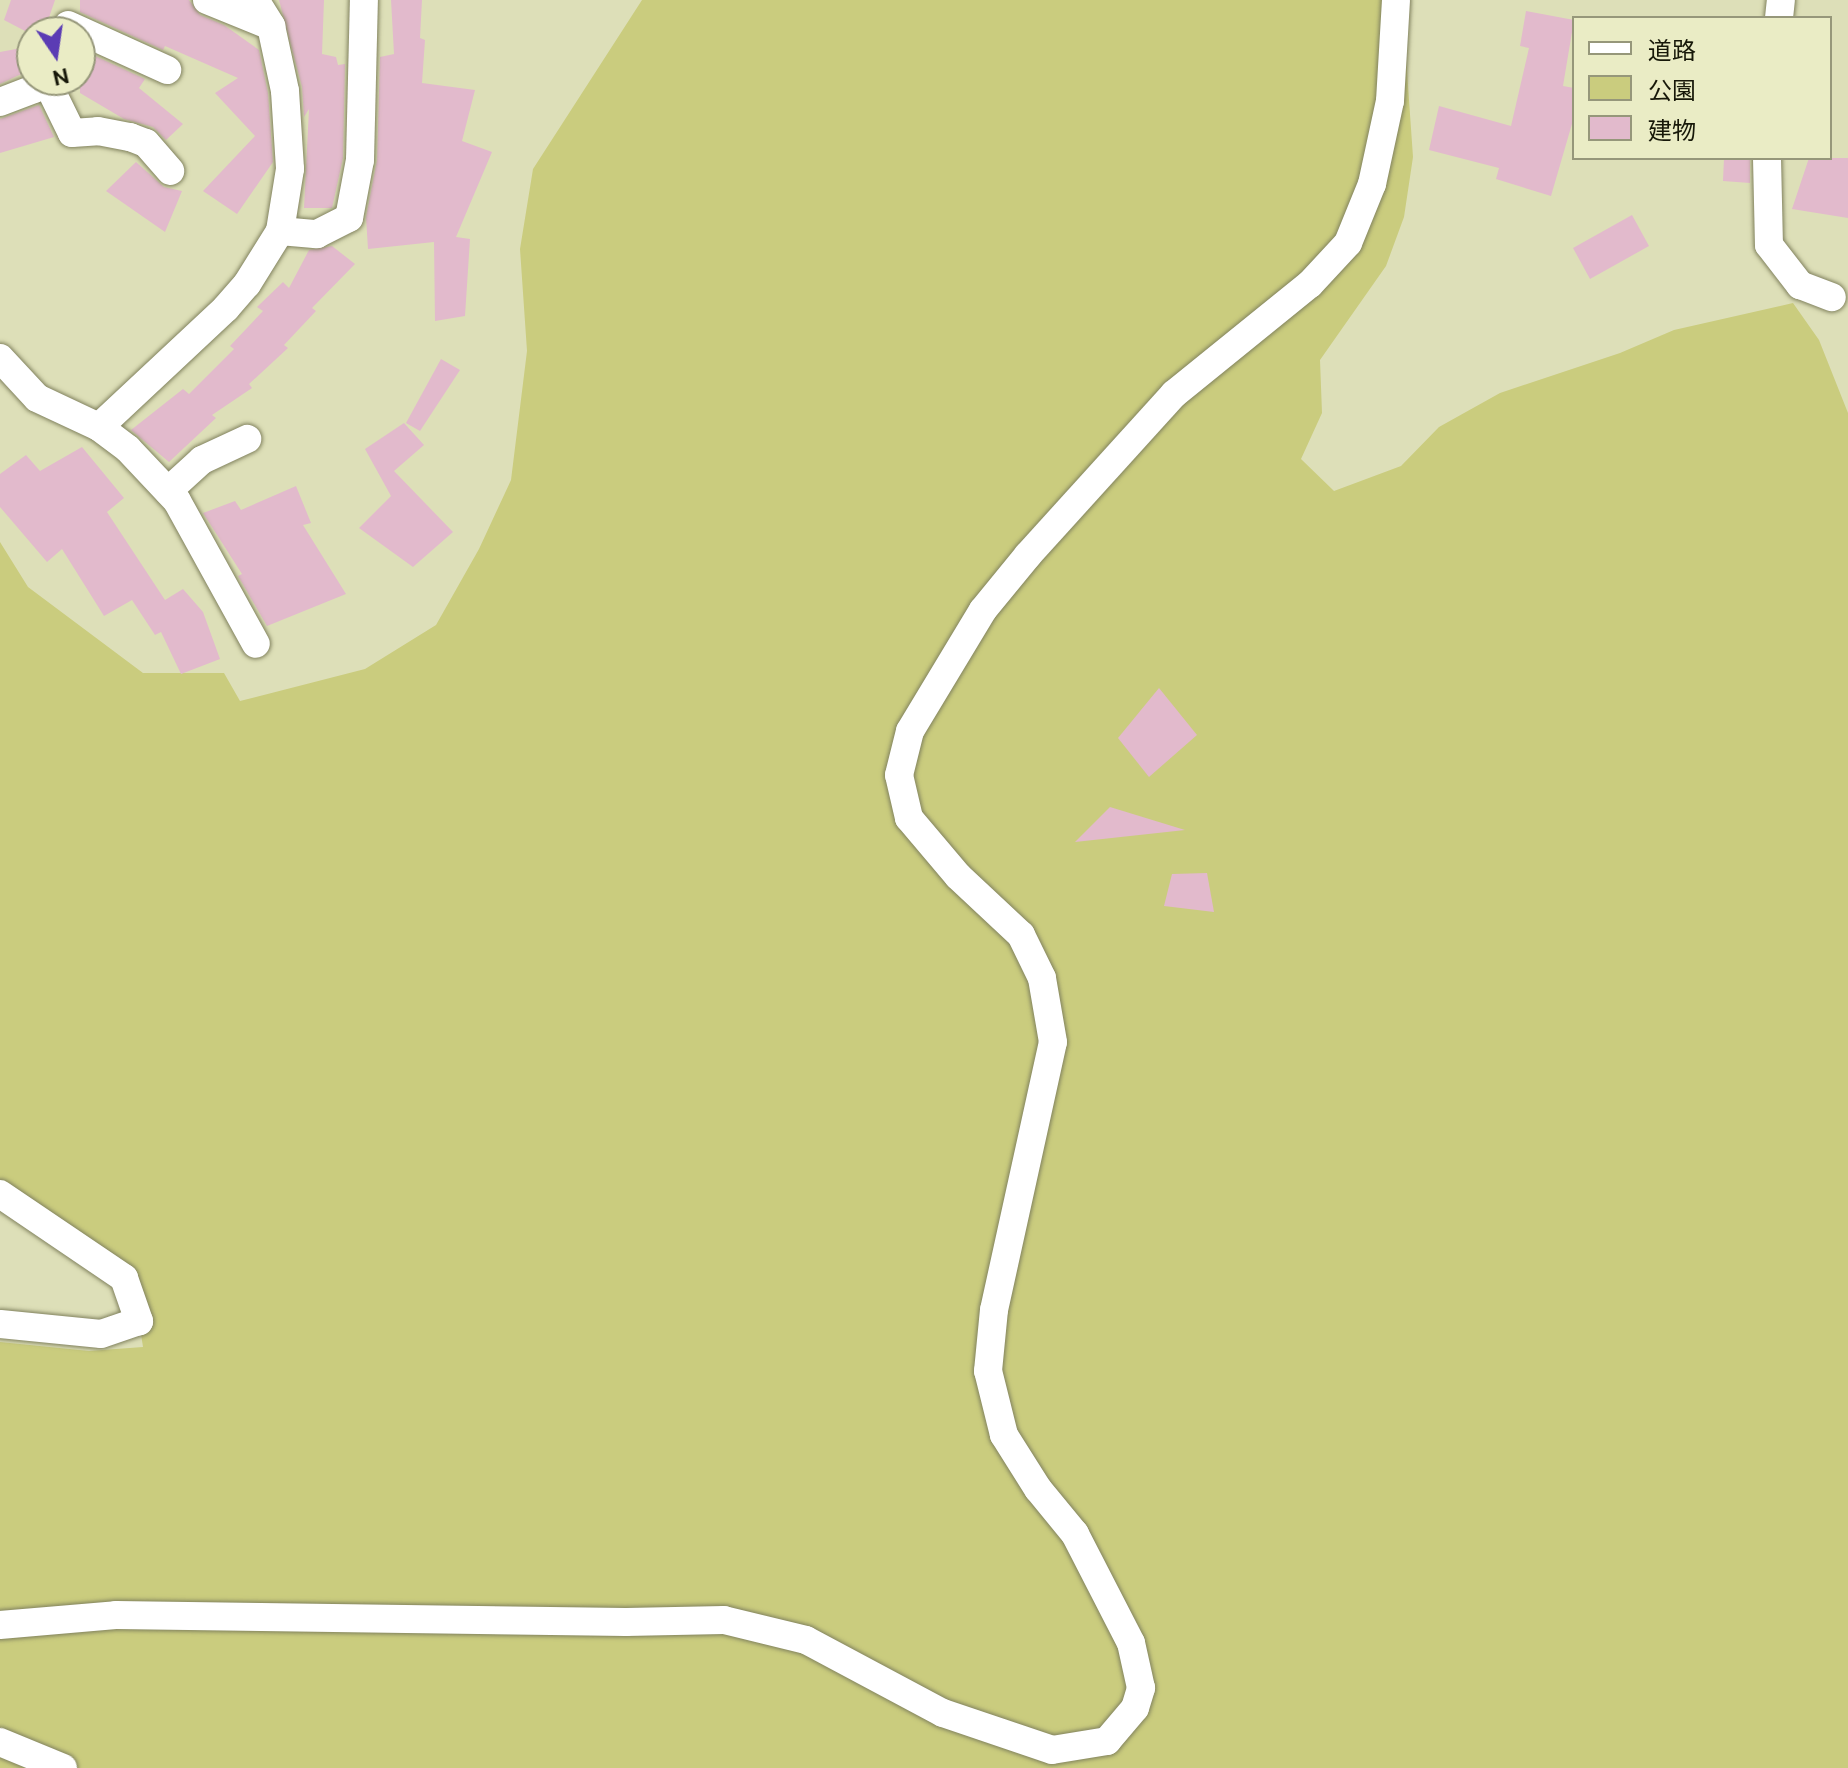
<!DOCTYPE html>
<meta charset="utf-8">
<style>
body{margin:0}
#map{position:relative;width:1848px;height:1768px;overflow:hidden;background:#dddfb8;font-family:Ubuntu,"Noto Sans JP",sans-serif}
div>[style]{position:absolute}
.green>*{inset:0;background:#cacc7e}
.building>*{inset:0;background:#e2bacc}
.roads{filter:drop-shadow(0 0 2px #81825e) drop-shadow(0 0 2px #81825e)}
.minor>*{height:28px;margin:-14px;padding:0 14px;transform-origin:14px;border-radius:14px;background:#fff}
span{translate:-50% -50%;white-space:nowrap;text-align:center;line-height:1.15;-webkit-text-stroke:8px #eaecc5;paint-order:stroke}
.legend{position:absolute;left:1572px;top:16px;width:260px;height:144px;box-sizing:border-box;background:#eaecc5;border:2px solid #96977a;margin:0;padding:10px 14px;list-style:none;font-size:24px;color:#171809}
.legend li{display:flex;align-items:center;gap:16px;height:40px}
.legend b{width:40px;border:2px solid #96977a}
.north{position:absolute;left:16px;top:16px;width:80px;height:80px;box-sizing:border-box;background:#eaecc5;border:2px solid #96977a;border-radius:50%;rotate:167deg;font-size:22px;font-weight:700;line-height:32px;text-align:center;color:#171809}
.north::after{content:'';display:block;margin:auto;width:28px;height:36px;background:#5b3cb4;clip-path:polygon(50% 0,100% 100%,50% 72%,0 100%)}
</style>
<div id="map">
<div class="green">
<div style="clip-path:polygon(642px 0,1402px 0,1413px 157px,1404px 217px,1386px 266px,1320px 360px,1322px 413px,1301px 459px,1334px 491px,1401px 466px,1439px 427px,1500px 393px,1620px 353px,1674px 330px,1793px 303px,1819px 340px,1848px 413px,1848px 1768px,0 1768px,0 1342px,89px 1351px,143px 1347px,139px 1321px,124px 1278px,0 1194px,0 542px,28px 587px,143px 673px,224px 673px,240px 701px,365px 669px,436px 625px,479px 549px,511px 480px,527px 351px,520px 249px,533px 169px)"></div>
</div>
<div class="building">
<div style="clip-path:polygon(11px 0,55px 0,44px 32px,27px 32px,4px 20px)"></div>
<div style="clip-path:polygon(80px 0,189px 0,200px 15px,224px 25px,259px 50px,268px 93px,273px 162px,237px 214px,203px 191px,255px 136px,215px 93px,238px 78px,165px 46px,163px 50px,80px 12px)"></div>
<div style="clip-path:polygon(279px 0,324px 0,322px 54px,336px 57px,338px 65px,345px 64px,343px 158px,332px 208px,304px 208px,309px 109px,304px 117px,302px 87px)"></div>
<div style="clip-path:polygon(391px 0,422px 0,420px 38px,425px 40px,422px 83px,475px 90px,462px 141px,492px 152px,456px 237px,470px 239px,465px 316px,435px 321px,434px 242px,368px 249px,366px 217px,377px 160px,380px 57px,394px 54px)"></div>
<div style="clip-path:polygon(1526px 11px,1574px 20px,1563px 86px,1574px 88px,1574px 117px,1551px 196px,1496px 179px,1499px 168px,1429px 150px,1439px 106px,1511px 126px,1529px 48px,1520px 46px)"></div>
<div style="clip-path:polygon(32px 46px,32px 69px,0 84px,0 52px)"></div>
<div style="clip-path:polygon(80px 49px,145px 79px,139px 88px,183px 124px,166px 140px,153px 127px,124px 119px,80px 93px)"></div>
<div style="clip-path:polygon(39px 105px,54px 137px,0 153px,0 119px)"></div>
<div style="clip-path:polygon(1724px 158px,1750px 158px,1750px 183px,1723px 181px)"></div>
<div style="clip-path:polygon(1809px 158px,1848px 158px,1848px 218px,1792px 209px)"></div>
<div style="clip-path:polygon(136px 162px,164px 187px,182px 191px,165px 232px,106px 191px)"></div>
<div style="clip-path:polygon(1632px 215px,1649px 246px,1590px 279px,1573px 248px)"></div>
<div style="clip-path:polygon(332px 246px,355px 264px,312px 308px,316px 311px,284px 345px,288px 348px,249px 384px,252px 388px,212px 415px,216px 418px,169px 462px,131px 430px,183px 389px,189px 394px,234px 349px,230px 346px,263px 311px,257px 307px,283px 282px,289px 288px,309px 250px)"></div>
<div style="clip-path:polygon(441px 359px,460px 370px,420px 431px,406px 423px)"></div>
<div style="clip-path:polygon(404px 423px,424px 445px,394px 471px,453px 532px,413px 567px,359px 528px,391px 496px,365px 449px)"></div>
<div style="clip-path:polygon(82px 447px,124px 498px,107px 512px,165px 600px,183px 589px,203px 612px,220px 659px,181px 674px,161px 632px,155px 635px,132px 600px,104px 616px,62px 549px,47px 562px,0 507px,0 474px,26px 455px,40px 471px)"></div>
<div style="clip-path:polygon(296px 486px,311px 523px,303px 525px,346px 594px,267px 626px,238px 576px,242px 574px,203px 513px,235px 501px,241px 510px)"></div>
<div style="clip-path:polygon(1159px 688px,1197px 735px,1149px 777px,1118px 738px)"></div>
<div style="clip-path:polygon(1110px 807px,1185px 830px,1075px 842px)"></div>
<div style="clip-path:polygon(1207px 873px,1214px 912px,1164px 906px,1172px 874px)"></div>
</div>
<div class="roads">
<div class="minor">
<div style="left:207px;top:0;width:69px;rotate:22.1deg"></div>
<div style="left:255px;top:0;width:31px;rotate:58deg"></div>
<div style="left:271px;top:26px;width:66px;rotate:77.8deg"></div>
<div style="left:285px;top:91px;width:78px;rotate:86.3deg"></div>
<div style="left:290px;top:169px;width:63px;rotate:99.2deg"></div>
<div style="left:1779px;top:18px;width:18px;rotate:-84deg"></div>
<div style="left:68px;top:25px;width:109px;rotate:24.4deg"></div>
<div style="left:0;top:102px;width:36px;rotate:-21deg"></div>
<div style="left:34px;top:89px;width:15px;rotate:-37deg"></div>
<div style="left:46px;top:80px;width:59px;rotate:63.9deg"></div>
<div style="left:72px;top:133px;width:26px;rotate:-4deg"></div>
<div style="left:98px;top:131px;width:33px;rotate:11deg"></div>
<div style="left:130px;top:137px;width:17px;rotate:21deg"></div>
<div style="left:146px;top:143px;width:37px;rotate:49deg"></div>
<div style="left:1767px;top:158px;width:87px;rotate:88.7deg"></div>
<div style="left:1769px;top:245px;width:51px;rotate:52.2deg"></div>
<div style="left:1800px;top:285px;width:34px;rotate:21deg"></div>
<div style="left:0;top:358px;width:54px;rotate:47.2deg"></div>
<div style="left:37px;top:398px;width:68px;rotate:25.1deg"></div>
<div style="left:99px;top:427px;width:174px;rotate:-43.1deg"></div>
<div style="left:226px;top:308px;width:32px;rotate:-49deg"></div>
<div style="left:247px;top:284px;width:62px;rotate:-58.1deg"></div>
<div style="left:280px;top:231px;width:37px;rotate:5deg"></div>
<div style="left:317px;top:234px;width:36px;rotate:-27deg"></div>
<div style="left:349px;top:218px;width:59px;rotate:-79.3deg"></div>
<div style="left:360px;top:160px;width:160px;rotate:-88.6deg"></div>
<div style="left:99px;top:427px;width:36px;rotate:37deg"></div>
<div style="left:128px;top:449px;width:71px;rotate:46.7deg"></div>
<div style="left:177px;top:501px;width:163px;rotate:61.1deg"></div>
<div style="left:168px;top:491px;width:46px;rotate:-42.4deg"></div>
<div style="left:202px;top:460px;width:50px;rotate:-25deg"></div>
<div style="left:0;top:1194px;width:150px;rotate:34.1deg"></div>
<div style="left:124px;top:1278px;width:46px;rotate:70.8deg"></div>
<div style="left:139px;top:1321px;width:40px;rotate:161.1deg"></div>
<div style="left:101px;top:1334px;width:101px;rotate:-174.3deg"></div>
<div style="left:0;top:1625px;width:116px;rotate:-4.9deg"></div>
<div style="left:116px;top:1615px;width:510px;rotate:0.79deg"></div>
<div style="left:626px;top:1622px;width:98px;rotate:-1.2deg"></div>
<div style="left:724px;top:1620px;width:84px;rotate:13.7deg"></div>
<div style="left:806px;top:1640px;width:155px;rotate:28.1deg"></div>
<div style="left:943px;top:1713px;width:115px;rotate:18.7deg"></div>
<div style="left:1052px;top:1750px;width:56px;rotate:-9.3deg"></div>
<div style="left:1107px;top:1741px;width:43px;rotate:-49.7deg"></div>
<div style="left:1135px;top:1708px;width:21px;rotate:-73deg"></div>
<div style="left:1141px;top:1688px;width:46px;rotate:-102.5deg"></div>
<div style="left:1131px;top:1643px;width:123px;rotate:-117.2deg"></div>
<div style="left:1075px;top:1534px;width:58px;rotate:-129.4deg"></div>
<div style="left:1038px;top:1489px;width:64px;rotate:-122.2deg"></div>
<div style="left:1004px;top:1435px;width:66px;rotate:-104deg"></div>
<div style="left:988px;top:1371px;width:61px;rotate:-84.4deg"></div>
<div style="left:994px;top:1310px;width:274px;rotate:-77.6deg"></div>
<div style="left:1053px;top:1042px;width:65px;rotate:-99.8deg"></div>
<div style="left:1042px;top:978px;width:48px;rotate:-116deg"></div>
<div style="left:1021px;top:935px;width:86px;rotate:-136.9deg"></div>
<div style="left:958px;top:876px;width:76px;rotate:-130.2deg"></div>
<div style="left:909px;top:818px;width:44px;rotate:-103.1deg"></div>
<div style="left:899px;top:775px;width:45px;rotate:-76deg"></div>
<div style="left:910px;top:731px;width:141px;rotate:-58.9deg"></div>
<div style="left:983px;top:610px;width:71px;rotate:-50.7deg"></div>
<div style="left:1028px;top:555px;width:217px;rotate:-47.8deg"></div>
<div style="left:1174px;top:394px;width:175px;rotate:-39deg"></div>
<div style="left:1310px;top:284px;width:56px;rotate:-47.2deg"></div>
<div style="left:1348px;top:243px;width:64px;rotate:-67.9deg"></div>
<div style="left:1372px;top:184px;width:85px;rotate:-77.8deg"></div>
<div style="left:1390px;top:101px;width:101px;rotate:-86.6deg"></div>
<div style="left:0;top:1742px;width:68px;rotate:22.4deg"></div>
</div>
</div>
<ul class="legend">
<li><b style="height:10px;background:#fff"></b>道路</li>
<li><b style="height:22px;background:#cacc7e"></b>公園</li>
<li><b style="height:22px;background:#e2bacc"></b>建物</li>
</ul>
<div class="north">N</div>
</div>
